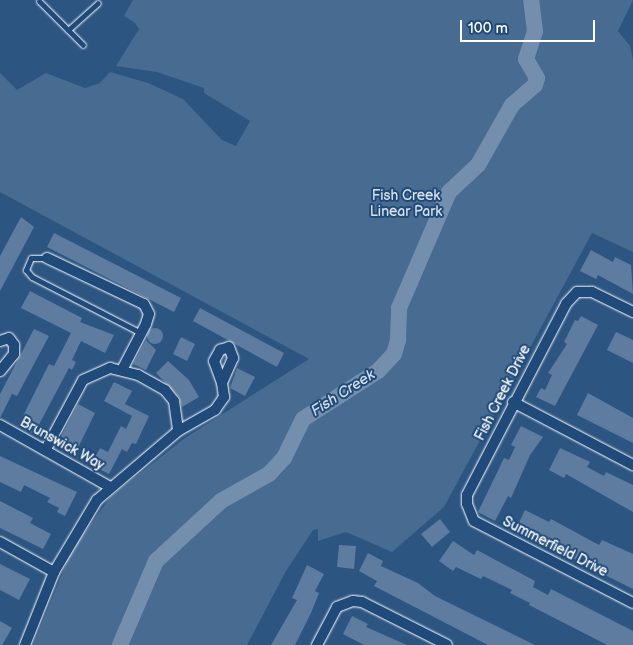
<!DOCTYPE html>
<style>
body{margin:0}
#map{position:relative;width:633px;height:645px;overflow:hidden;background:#2c5582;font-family:"Balsamiq Sans",sans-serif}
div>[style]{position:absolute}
.green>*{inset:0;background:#486b92}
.river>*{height:16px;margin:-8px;padding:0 8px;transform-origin:8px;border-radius:8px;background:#748fad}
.building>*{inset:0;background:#5e7c9f}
.round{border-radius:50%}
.roads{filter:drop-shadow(0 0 1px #fff) drop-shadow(0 0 1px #fff)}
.service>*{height:5px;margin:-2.5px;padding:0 2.5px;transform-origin:2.5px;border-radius:2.5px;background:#1f4a7a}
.minor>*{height:10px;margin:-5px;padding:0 5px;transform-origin:5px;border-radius:5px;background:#1f4a7a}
span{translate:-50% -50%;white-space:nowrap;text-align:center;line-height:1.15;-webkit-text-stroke:4px #1f4a7a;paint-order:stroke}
.park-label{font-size:14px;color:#dae1e9}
.street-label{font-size:14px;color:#fff}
.water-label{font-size:15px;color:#d5dde6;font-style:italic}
.scale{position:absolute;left:460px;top:20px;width:135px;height:22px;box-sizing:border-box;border:2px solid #fff;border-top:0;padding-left:6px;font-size:15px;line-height:18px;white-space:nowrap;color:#fff;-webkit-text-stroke:4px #1f4a7a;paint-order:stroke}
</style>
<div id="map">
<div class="green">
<div style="clip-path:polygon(133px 0,633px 0,618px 31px,630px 46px,633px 60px,633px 252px,592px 233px,444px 507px,392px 552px,346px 532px,318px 541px,318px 529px,313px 530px,286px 571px,247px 645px,33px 645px,71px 552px,111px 496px,185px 438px,309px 359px,0 192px,0 73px,17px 90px,46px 73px,85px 88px,100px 83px,110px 72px,148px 83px,183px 99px,222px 140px,236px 146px,250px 121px,204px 93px,204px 88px,157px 72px,116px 66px,139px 29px,135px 23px,124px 16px)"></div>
</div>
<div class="river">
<div style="left:120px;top:645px;width:91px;rotate:-66.8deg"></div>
<div style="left:156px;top:561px;width:88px;rotate:-42.7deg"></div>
<div style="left:221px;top:501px;width:55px;rotate:-29.4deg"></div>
<div style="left:269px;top:474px;width:22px;rotate:-47deg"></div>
<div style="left:284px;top:458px;width:43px;rotate:-64deg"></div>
<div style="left:303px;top:419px;width:89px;rotate:-32.6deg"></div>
<div style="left:378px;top:371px;width:23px;rotate:-47deg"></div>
<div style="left:394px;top:354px;width:15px;rotate:-74deg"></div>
<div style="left:398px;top:340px;width:32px;rotate:-88deg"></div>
<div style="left:399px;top:308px;width:126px;rotate:-66.7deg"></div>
<div style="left:449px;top:192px;width:40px;rotate:-43deg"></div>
<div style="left:478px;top:165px;width:69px;rotate:-60.5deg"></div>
<div style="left:512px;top:105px;width:30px;rotate:-41deg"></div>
<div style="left:535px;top:85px;width:7px;rotate:-74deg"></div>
<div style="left:537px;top:78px;width:22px;rotate:-120deg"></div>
<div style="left:526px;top:59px;width:29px;rotate:-72deg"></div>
<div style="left:535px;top:31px;width:31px;rotate:-97deg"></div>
</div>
<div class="building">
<div style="clip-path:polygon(21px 217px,34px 227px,0 291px,0 256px)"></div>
<div style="clip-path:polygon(54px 233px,181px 298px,174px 312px,47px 247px)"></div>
<div style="clip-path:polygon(591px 250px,613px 262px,615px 257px,631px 265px,633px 294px,598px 275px,596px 279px,580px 271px)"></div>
<div style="clip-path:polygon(30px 291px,82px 318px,80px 322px,114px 335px,105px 353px,81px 341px,72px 360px,76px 362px,72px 370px,69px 368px,34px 434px,18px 426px,49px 364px,54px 366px,71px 333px,21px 308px)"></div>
<div style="clip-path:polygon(200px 308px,284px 353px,277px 367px,193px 321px)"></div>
<div style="clip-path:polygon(581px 316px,598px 325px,555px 406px,536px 397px,541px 388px,545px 390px,552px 375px,548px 373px,567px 344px,564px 342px,575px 320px,578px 321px)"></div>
<div class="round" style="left:147px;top:328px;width:16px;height:16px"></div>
<div style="clip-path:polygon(34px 329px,49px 336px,17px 396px,12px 394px,0 418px,0 394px)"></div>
<div style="clip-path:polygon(616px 332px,633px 340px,633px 363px,607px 350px)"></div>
<div style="clip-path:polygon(181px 337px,195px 344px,187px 361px,173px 354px)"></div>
<div style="clip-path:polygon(146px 340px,156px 350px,146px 370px,133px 364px)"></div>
<div style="clip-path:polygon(168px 361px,189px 380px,199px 397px,182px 407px,179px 397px,156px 373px)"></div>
<div style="clip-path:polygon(237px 368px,255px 377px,245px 396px,230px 388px)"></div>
<div style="clip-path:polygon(114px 382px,132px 391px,125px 404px,149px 416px,136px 444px,132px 443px,127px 452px,122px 449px,109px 474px,91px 465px,100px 448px,108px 452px,121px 426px,126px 429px,132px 416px,104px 401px)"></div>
<div style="clip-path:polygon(588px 393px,633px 418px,633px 443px,577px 415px)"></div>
<div style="clip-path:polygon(78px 404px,95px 413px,74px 456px,59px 448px,64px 438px,61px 437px)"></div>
<div style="clip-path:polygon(521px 426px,543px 437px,530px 455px,511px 498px,508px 496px,495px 521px,478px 512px,504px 458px,509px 460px,515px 447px,511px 445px)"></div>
<div style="clip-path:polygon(560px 448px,590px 462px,587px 467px,604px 476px,606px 472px,633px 485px,633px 512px,566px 474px,564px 478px,549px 470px)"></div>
<div style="clip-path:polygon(0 456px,77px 492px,65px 516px,57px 512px,59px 508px,47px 502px,50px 498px,24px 485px,21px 492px,0 482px)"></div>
<div style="clip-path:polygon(0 501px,33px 518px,30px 523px,51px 534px,43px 549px,0 528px)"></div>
<div style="clip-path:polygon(525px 510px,549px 522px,551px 519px,599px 545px,602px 540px,633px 554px,633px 589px,593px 569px,596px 564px,580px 556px,578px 561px,540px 540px,541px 537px,527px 530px,525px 534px,516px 529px)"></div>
<div style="clip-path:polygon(440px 519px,450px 532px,432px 547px,421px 534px)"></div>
<div style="clip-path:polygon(453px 541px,474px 555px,477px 550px,535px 581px,533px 587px,548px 595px,551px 589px,633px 631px,633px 645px,607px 645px,529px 605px,530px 603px,510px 593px,512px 590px,483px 576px,481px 579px,456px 567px,453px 571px,439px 561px)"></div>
<div style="clip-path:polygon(339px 545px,356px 546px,354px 569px,337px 567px)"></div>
<div style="clip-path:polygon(368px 553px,383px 561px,381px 566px,418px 583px,435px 596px,535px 645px,488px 645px,374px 586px,377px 581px,359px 571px)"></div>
<div style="clip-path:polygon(0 564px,30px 579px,19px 600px,0 590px)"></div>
<div style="clip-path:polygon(307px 565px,324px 574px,315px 591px,319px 593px,311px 613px,295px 645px,271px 645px,297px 600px,292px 598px)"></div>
<div style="clip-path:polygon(352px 616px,368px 624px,366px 627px,407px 645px,364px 645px,343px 634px)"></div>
<div style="clip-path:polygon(0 621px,12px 628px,2px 645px,0 645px)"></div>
</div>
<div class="roads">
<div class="service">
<div style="left:39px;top:1px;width:62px;rotate:45deg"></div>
<div style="left:68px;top:30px;width:40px;rotate:-42deg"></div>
<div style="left:47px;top:258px;width:16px;rotate:180deg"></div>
<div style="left:31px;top:258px;width:13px;rotate:113deg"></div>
<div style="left:26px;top:270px;width:9px;rotate:49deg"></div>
<div style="left:32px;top:277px;width:123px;rotate:27.2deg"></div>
</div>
<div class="minor">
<div style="left:47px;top:258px;width:107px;rotate:25.4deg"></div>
<div style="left:144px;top:304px;width:11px;rotate:63deg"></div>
<div style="left:149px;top:314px;width:10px;rotate:107deg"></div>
<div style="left:146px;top:324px;width:52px;rotate:117.6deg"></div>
<div style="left:633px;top:312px;width:46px;rotate:-154deg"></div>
<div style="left:592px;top:292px;width:15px;rotate:180deg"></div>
<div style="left:577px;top:292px;width:16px;rotate:133deg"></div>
<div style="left:566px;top:304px;width:215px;rotate:117.4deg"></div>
<div style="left:467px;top:495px;width:9px;rotate:90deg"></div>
<div style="left:467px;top:504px;width:18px;rotate:68deg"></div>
<div style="left:474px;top:521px;width:179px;rotate:27.3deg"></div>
<div style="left:0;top:341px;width:9px;rotate:-18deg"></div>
<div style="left:9px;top:338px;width:9px;rotate:54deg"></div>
<div style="left:14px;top:345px;width:9px;rotate:90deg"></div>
<div style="left:14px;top:354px;width:22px;rotate:129deg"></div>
<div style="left:229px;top:347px;width:12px;rotate:70deg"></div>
<div style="left:233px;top:358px;width:27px;rotate:114deg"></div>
<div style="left:222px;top:383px;width:23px;rotate:-110deg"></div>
<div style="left:214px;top:361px;width:13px;rotate:-61deg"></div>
<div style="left:220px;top:350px;width:9px;rotate:-18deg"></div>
<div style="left:513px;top:402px;width:136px;rotate:27.7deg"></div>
<div style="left:0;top:425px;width:126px;rotate:29.4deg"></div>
<div style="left:46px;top:449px;width:78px;rotate:-61.8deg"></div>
<div style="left:83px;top:380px;width:30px;rotate:-24deg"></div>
<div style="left:110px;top:368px;width:29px;rotate:14deg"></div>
<div style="left:138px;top:375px;width:31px;rotate:29deg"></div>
<div style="left:165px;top:390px;width:14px;rotate:51deg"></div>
<div style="left:174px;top:401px;width:30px;rotate:82deg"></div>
<div style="left:0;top:542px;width:62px;rotate:29.1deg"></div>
<div style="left:25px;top:645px;width:79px;rotate:-68.3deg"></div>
<div style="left:54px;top:572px;width:84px;rotate:-59.2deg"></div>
<div style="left:97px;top:500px;width:106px;rotate:-40.4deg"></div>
<div style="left:178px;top:431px;width:43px;rotate:-29.6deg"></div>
<div style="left:215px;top:410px;width:16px;rotate:-55deg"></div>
<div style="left:224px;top:397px;width:14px;rotate:-98deg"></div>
<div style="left:317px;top:645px;width:43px;rotate:-62.2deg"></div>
<div style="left:337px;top:607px;width:17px;rotate:-21deg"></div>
<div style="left:353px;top:601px;width:9px;rotate:6deg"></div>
<div style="left:362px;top:602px;width:95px;rotate:26.8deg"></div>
</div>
</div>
<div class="park-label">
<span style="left:406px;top:204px">Fish Creek<br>Linear Park</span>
</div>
<div class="street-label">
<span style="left:503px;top:393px;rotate:-63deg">Fish Creek Drive</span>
<span style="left:62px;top:444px;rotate:29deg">Brunswick Way</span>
<span style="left:555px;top:547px;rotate:27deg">Summerfield Drive</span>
</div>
<div class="water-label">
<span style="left:343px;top:393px;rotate:-33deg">Fish Creek</span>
</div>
<div class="scale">100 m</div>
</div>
